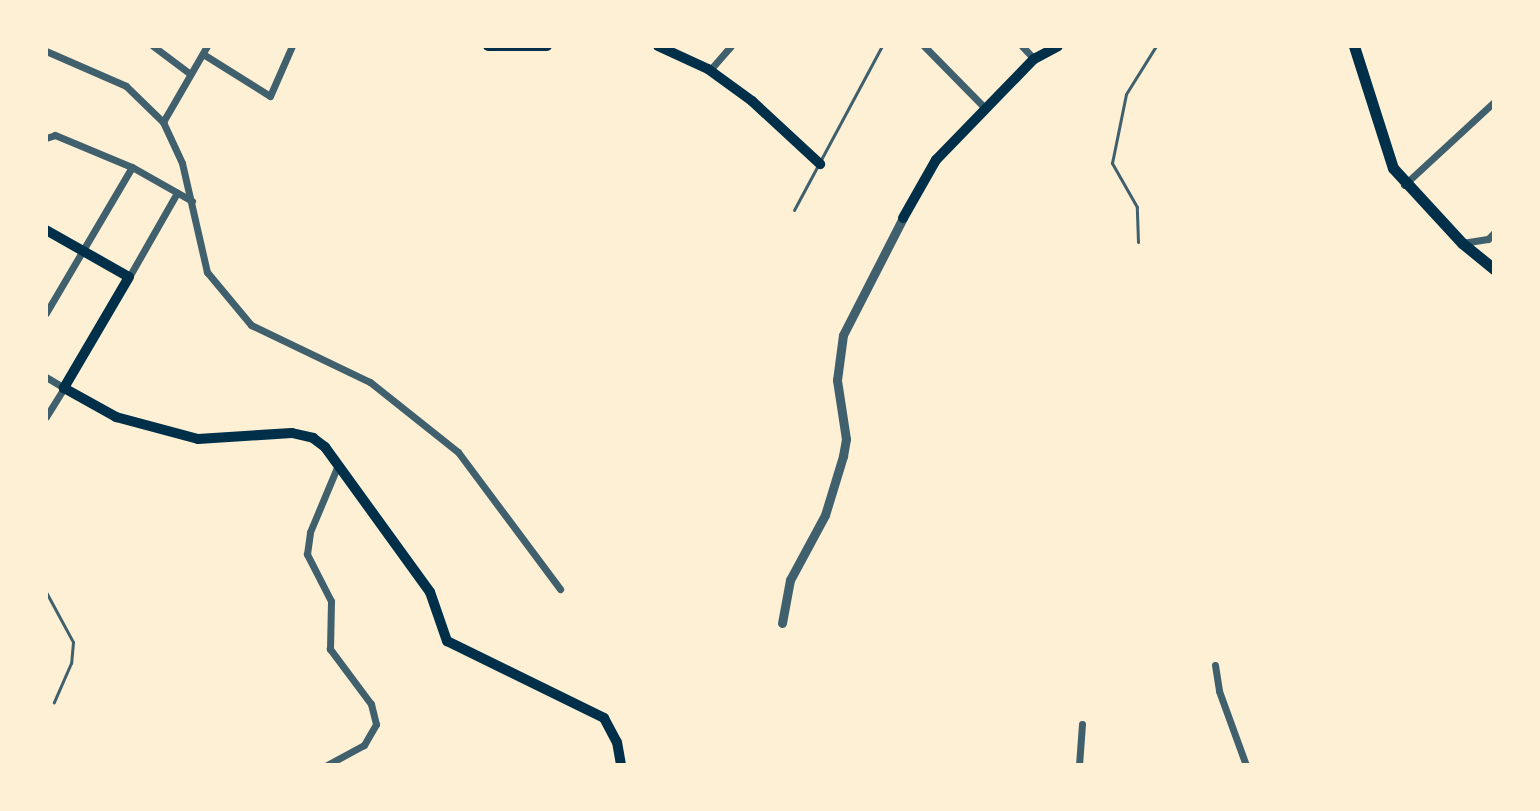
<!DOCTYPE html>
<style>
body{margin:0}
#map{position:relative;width:1540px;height:811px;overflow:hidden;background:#fdf0d5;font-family:Lato,sans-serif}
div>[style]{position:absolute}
.service>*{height:3px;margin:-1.5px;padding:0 1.5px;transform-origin:1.5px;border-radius:1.5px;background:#3f606c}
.minor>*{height:7px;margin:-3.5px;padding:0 3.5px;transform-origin:3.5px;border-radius:3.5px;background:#3f606c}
.tertiary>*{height:9px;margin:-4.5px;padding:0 4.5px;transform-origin:4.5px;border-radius:4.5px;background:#3f606c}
.secondary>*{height:10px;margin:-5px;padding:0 5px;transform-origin:5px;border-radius:5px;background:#003049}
.primary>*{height:11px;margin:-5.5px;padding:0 5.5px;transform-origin:5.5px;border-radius:5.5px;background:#003049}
span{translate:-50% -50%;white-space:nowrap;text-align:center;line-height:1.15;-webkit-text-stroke:6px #fdf0d5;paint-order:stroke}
.frame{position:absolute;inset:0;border:48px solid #fdf0d5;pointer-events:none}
</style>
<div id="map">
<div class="service">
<div style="left:794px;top:210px;width:186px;rotate:-61.8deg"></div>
<div style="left:1138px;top:242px;width:35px;rotate:-92deg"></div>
<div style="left:1137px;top:207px;width:51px;rotate:-119.6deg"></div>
<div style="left:1112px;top:163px;width:70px;rotate:-78.5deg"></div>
<div style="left:1126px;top:94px;width:57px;rotate:-58deg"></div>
<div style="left:46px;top:592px;width:57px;rotate:61.6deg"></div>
<div style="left:73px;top:642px;width:21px;rotate:95deg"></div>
<div style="left:71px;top:663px;width:43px;rotate:113.6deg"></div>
</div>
<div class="minor">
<div style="left:153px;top:46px;width:45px;rotate:36.9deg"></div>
<div style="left:924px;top:46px;width:88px;rotate:45.5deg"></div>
<div style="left:1022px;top:46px;width:18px;rotate:47deg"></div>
<div style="left:46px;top:51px;width:87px;rotate:23.6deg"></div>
<div style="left:126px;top:86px;width:52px;rotate:44.2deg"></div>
<div style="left:163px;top:122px;width:45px;rotate:65.1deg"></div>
<div style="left:182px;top:163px;width:112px;rotate:77.1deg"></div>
<div style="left:207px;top:272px;width:69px;rotate:50.3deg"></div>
<div style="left:251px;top:325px;width:132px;rotate:25.6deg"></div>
<div style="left:370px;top:382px;width:112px;rotate:38.5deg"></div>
<div style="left:458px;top:452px;width:171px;rotate:53.3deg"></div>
<div style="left:203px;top:54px;width:79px;rotate:32.1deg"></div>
<div style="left:270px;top:96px;width:55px;rotate:-66.3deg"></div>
<div style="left:710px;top:70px;width:32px;rotate:-49deg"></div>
<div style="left:163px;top:122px;width:88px;rotate:-59.9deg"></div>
<div style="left:46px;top:138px;width:9px;rotate:-18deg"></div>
<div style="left:55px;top:135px;width:83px;rotate:22.6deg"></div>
<div style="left:132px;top:167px;width:69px;rotate:29.5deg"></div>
<div style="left:1404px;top:185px;width:122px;rotate:-42.7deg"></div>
<div style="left:1462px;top:243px;width:26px;rotate:-9deg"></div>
<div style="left:1488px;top:239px;width:8px;rotate:-45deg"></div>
<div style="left:129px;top:277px;width:97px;rotate:-60.3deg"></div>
<div style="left:46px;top:313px;width:169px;rotate:-59.5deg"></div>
<div style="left:46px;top:377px;width:21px;rotate:31deg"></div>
<div style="left:64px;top:388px;width:34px;rotate:122deg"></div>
<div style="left:1215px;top:665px;width:26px;rotate:81deg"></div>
<div style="left:1219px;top:691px;width:79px;rotate:70deg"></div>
<div style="left:327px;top:765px;width:42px;rotate:-28.4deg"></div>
<div style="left:364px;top:745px;width:24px;rotate:-60deg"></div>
<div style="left:376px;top:724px;width:21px;rotate:-104deg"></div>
<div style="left:371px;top:704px;width:69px;rotate:-126.7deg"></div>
<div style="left:330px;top:649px;width:48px;rotate:-88.8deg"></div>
<div style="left:331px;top:601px;width:53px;rotate:-117.1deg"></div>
<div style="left:307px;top:554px;width:22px;rotate:-82deg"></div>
<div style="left:310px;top:532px;width:73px;rotate:-67.3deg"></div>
<div style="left:1079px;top:765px;width:41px;rotate:-85.8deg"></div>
</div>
<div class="tertiary">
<div style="left:782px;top:623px;width:44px;rotate:-79.5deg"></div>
<div style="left:790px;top:580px;width:74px;rotate:-61.7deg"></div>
<div style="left:825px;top:515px;width:62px;rotate:-73deg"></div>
<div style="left:843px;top:456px;width:17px;rotate:-80deg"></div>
<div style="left:846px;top:439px;width:60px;rotate:-98.7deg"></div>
<div style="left:837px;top:380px;width:45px;rotate:-82.4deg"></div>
<div style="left:843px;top:335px;width:131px;rotate:-62.9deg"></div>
</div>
<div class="secondary">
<div style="left:488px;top:46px;width:59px"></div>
<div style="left:658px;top:46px;width:55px;rotate:24.7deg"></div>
<div style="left:708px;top:69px;width:54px;rotate:36deg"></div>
<div style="left:752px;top:101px;width:93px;rotate:42.8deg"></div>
<div style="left:903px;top:218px;width:67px;rotate:-60.4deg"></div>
<div style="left:936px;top:160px;width:141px;rotate:-45.9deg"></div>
<div style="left:1034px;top:59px;width:27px;rotate:-28deg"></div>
<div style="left:46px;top:230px;width:95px;rotate:29.5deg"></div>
<div style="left:129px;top:277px;width:129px;rotate:120.4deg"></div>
<div style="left:64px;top:388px;width:60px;rotate:29.1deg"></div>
<div style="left:116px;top:417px;width:85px;rotate:15deg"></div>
<div style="left:198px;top:439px;width:94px;rotate:-3.7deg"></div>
<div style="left:292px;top:433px;width:22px;rotate:13deg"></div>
<div style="left:313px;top:438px;width:15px;rotate:37deg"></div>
<div style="left:325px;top:447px;width:179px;rotate:54.1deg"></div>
<div style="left:430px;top:592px;width:52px;rotate:70.9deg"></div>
<div style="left:447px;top:641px;width:175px;rotate:26.1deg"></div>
<div style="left:604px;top:718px;width:27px;rotate:62deg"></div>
<div style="left:617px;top:742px;width:23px;rotate:80deg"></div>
</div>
<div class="primary">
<div style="left:1354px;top:46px;width:128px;rotate:72.3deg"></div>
<div style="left:1393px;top:168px;width:102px;rotate:47.4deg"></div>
<div style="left:1462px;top:243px;width:41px;rotate:39.1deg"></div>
</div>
<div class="frame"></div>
</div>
